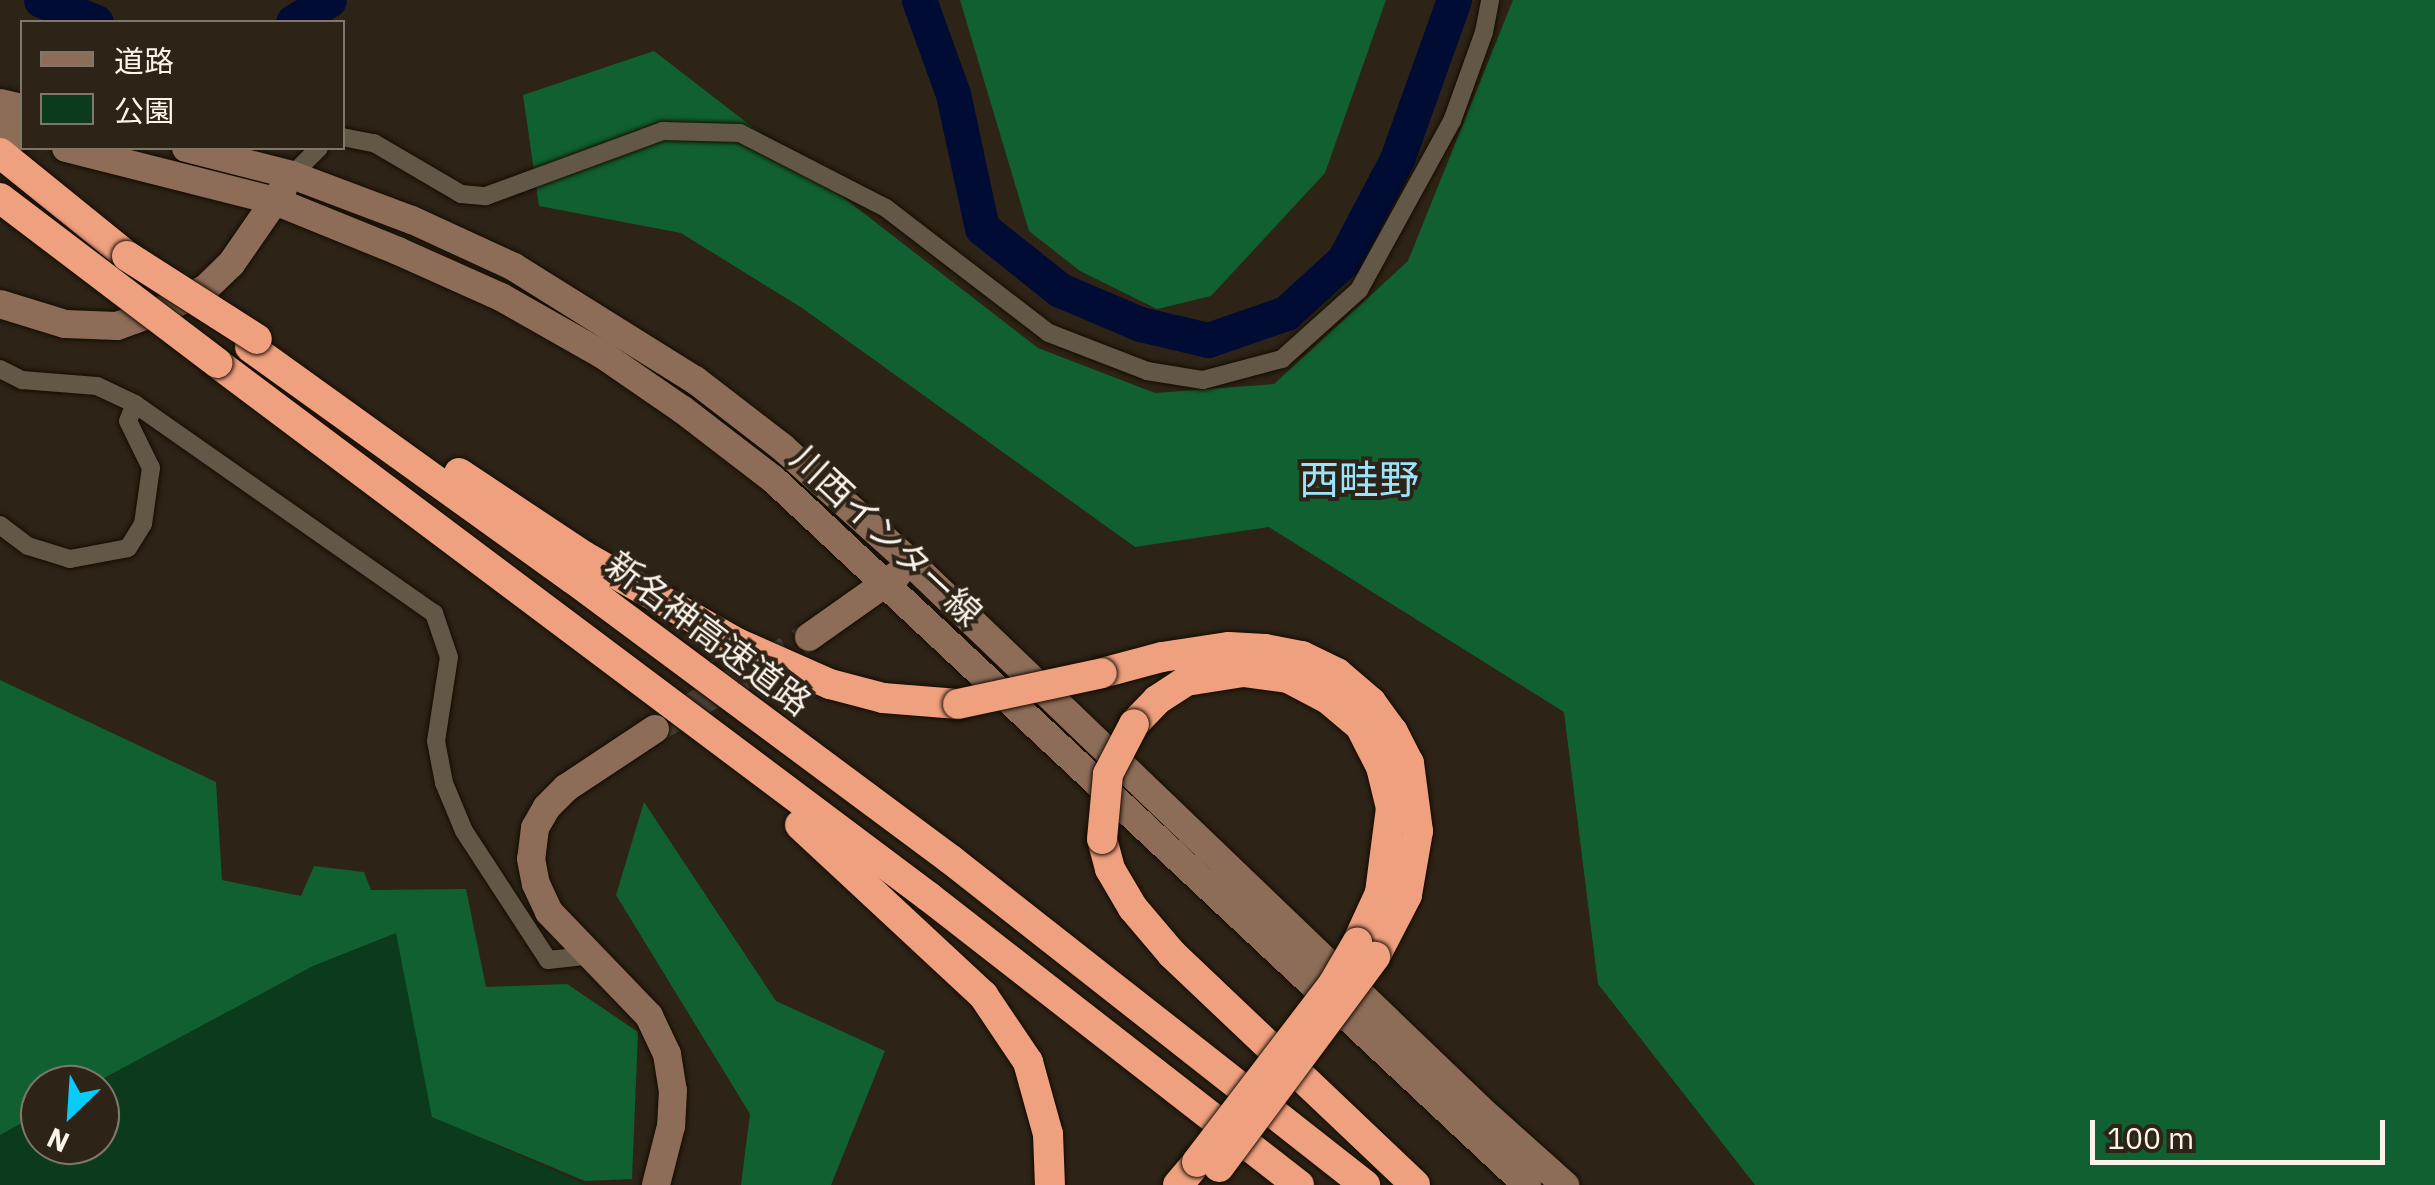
<!DOCTYPE html>
<meta charset="utf-8">
<style>
body{margin:0}
#map{position:relative;width:2435px;height:1185px;overflow:hidden;background:#2d2316;font-family:"IBM Plex Sans","Noto Sans JP",sans-serif}
div>[style]{position:absolute}
.green>*{inset:0;background:#0c3a1d}
.forest>*{inset:0;background:#106032}
.river>*{height:35px;margin:-17.5px;padding:0 17.5px;transform-origin:17.5px;border-radius:17.5px;background:#000c34}
.secondary-tunnel>*{height:28px;margin-top:-14px;transform-origin:0;background:repeating-linear-gradient(90deg,#4c4236 0 28px,transparent 0 42px)}
.roads{filter:drop-shadow(0 0 2px #150c02) drop-shadow(0 0 2px #150c02)}
.street>*{height:18px;margin:-9px;padding:0 9px;transform-origin:9px;border-radius:9px;background:#635748}
.secondary>*{height:28px;margin:-14px;padding:0 14px;transform-origin:14px;border-radius:14px;background:#8d6d58}
.highway>*{height:30px;margin:-15px;padding:0 15px;transform-origin:15px;border-radius:15px;background:#efa07e}
.bridges{filter:drop-shadow(0 0 2px #150c02) drop-shadow(0 0 2px #150c02)}
.highway-bridge>*{height:30px;margin:-15px;padding:0 15px;transform-origin:15px;border-radius:15px;background:#efa07e}
span{translate:-50% -50%;white-space:nowrap;text-align:center;line-height:1.15;-webkit-text-stroke:8px #2d2316;paint-order:stroke}
.street-label{font-size:35px;color:#fbf4eb}
.quarter-label{font-size:40px;color:#9ce4fe}
.legend{position:absolute;left:20px;top:20px;width:325px;height:130px;box-sizing:border-box;background:#2d2316;border:2px solid #7f776b;margin:0;padding:12px 18px;list-style:none;font-size:30px;color:#fbf4eb}
.legend li{display:flex;align-items:center;gap:20px;height:50px}
.legend b{width:50px;border:2px solid #7f776b}
.north{position:absolute;left:20px;top:1065px;width:100px;height:100px;box-sizing:border-box;background:#2d2316;border:2px solid #7f776b;border-radius:50%;rotate:205deg;font-size:28px;font-weight:700;line-height:40px;text-align:center;color:#fbf4eb}
.north::after{content:'';display:block;margin:auto;width:35px;height:45px;background:#08cbfa;clip-path:polygon(50% 0,100% 100%,50% 72%,0 100%)}
.scale{position:absolute;left:2090px;top:1120px;width:295px;height:45px;box-sizing:border-box;border:5px solid #fbf4eb;border-top:0;padding-left:12px;font-size:30px;line-height:35px;white-space:nowrap;color:#fbf4eb;-webkit-text-stroke:8px #2d2316;paint-order:stroke}
</style>
<div id="map">
<div class="green">
<div style="clip-path:polygon(397px 932px,432px 1116px,586px 1185px,0 1185px,0 1135px,40px 1113px,40px 1145px,100px 1145px,100px 1085px,91px 1085px,313px 966px)"></div>
</div>
<div class="forest">
<div style="clip-path:polygon(960px 0,1386px 0,1325px 173px,1211px 296px,1157px 309px,1080px 271px,1029px 231px)"></div>
<div style="clip-path:polygon(1513px 0,2435px 0,2435px 1185px,1755px 1185px,1598px 984px,1564px 712px,1269px 527px,1135px 547px,802px 308px,681px 233px,539px 206px,523px 95px,654px 51px,1038px 348px,1155px 393px,1274px 384px,1408px 261px)"></div>
<div style="clip-path:polygon(0 680px,216px 782px,222px 880px,301px 896px,314px 866px,364px 872px,371px 890px,466px 889px,486px 987px,567px 984px,638px 1032px,632px 1179px,585px 1181px,432px 1117px,396px 933px,313px 966px,91px 1085px,40px 1085px,40px 1113px,0 1135px)"></div>
<div style="clip-path:polygon(644px 802px,776px 1001px,885px 1051px,831px 1185px,741px 1185px,750px 1114px,616px 895px)"></div>
</div>
<div class="river">
<div style="left:41px;top:0;width:59px;rotate:21.8deg"></div>
<div style="left:919px;top:0;width:100px;rotate:70.1deg"></div>
<div style="left:953px;top:94px;width:137px;rotate:77.8deg"></div>
<div style="left:982px;top:228px;width:100px;rotate:38.5deg"></div>
<div style="left:1060px;top:290px;width:87px;rotate:23deg"></div>
<div style="left:1140px;top:324px;width:70px;rotate:13.2deg"></div>
<div style="left:1208px;top:340px;width:83px;rotate:-19.1deg"></div>
<div style="left:1286px;top:313px;width:79px;rotate:-42.4deg"></div>
<div style="left:1344px;top:260px;width:114px;rotate:-62.3deg"></div>
<div style="left:1397px;top:159px;width:169px;rotate:-70.3deg"></div>
<div style="left:293px;top:22px;width:42px;rotate:-31.4deg"></div>
</div>
<div class="secondary-tunnel">
<div style="left:655px;top:729px;width:179px;rotate:-30.9deg"></div>
</div>
<div class="roads">
<div class="street">
<div style="left:342px;top:137px;width:33px;rotate:11deg"></div>
<div style="left:374px;top:143px;width:101px;rotate:30.4deg"></div>
<div style="left:461px;top:194px;width:25px;rotate:5deg"></div>
<div style="left:486px;top:196px;width:189px;rotate:-20.2deg"></div>
<div style="left:663px;top:131px;width:77px;rotate:1.5deg"></div>
<div style="left:740px;top:133px;width:164px;rotate:27.2deg"></div>
<div style="left:886px;top:208px;width:205px;rotate:37.5deg"></div>
<div style="left:1049px;top:333px;width:105px;rotate:21.2deg"></div>
<div style="left:1147px;top:371px;width:57px;rotate:9.1deg"></div>
<div style="left:1203px;top:380px;width:82px;rotate:-14.9deg"></div>
<div style="left:1282px;top:359px;width:103px;rotate:-41.9deg"></div>
<div style="left:1359px;top:290px;width:193px;rotate:-61.2deg"></div>
<div style="left:1452px;top:121px;width:95px;rotate:-70.2deg"></div>
<div style="left:1484px;top:32px;width:33px;rotate:-79deg"></div>
<div style="left:292px;top:175px;width:38px;rotate:-45deg"></div>
<div style="left:0;top:369px;width:25px;rotate:27deg"></div>
<div style="left:22px;top:380px;width:75px;rotate:4.6deg"></div>
<div style="left:97px;top:386px;width:42px;rotate:25.3deg"></div>
<div style="left:135px;top:404px;width:365px;rotate:35deg"></div>
<div style="left:434px;top:613px;width:46px;rotate:71.2deg"></div>
<div style="left:449px;top:657px;width:85px;rotate:98.8deg"></div>
<div style="left:436px;top:741px;width:43px;rotate:79.2deg"></div>
<div style="left:444px;top:783px;width:52px;rotate:67.4deg"></div>
<div style="left:464px;top:831px;width:154px;rotate:56.9deg"></div>
<div style="left:548px;top:960px;width:39px;rotate:-6deg"></div>
<div style="left:0;top:525px;width:35px;rotate:37deg"></div>
<div style="left:28px;top:546px;width:44px;rotate:17.2deg"></div>
<div style="left:70px;top:559px;width:59px;rotate:-10.7deg"></div>
<div style="left:128px;top:548px;width:28px;rotate:-58deg"></div>
<div style="left:143px;top:524px;width:57px;rotate:-81.9deg"></div>
<div style="left:151px;top:468px;width:52px;rotate:-116.1deg"></div>
<div style="left:128px;top:421px;width:18px;rotate:-68deg"></div>
</div>
<div class="secondary">
<div style="left:0;top:103px;width:23px;rotate:13deg"></div>
<div style="left:0;top:131px;width:23px;rotate:13deg"></div>
<div style="left:66px;top:148px;width:216px;rotate:14.2deg"></div>
<div style="left:275px;top:201px;width:133px;rotate:22.1deg"></div>
<div style="left:398px;top:251px;width:113px;rotate:24.1deg"></div>
<div style="left:501px;top:297px;width:117px;rotate:29.6deg"></div>
<div style="left:603px;top:355px;width:97px;rotate:34.5deg"></div>
<div style="left:683px;top:410px;width:113px;rotate:37.5deg"></div>
<div style="left:773px;top:479px;width:1033px;rotate:43.12deg"></div>
<div style="left:186px;top:148px;width:109px;rotate:14.3deg"></div>
<div style="left:292px;top:175px;width:128px;rotate:20.6deg"></div>
<div style="left:412px;top:220px;width:112px;rotate:24.7deg"></div>
<div style="left:514px;top:267px;width:213px;rotate:32deg"></div>
<div style="left:695px;top:380px;width:110px;rotate:37.6deg"></div>
<div style="left:782px;top:447px;width:172px;rotate:41.9deg"></div>
<div style="left:910px;top:562px;width:791px;rotate:43.82deg"></div>
<div style="left:1481px;top:1110px;width:113px;rotate:41.8deg"></div>
<div style="left:0;top:304px;width:68px;rotate:17.1deg"></div>
<div style="left:65px;top:324px;width:52px;rotate:2.2deg"></div>
<div style="left:117px;top:326px;width:53px;rotate:-19.8deg"></div>
<div style="left:167px;top:308px;width:44px;rotate:-27.1deg"></div>
<div style="left:206px;top:288px;width:35px;rotate:-44deg"></div>
<div style="left:231px;top:264px;width:91px;rotate:-55.3deg"></div>
<div style="left:809px;top:637px;width:108px;rotate:-35.2deg"></div>
<div style="left:655px;top:729px;width:107px;rotate:146.5deg"></div>
<div style="left:566px;top:788px;width:27px;rotate:135deg"></div>
<div style="left:547px;top:807px;width:24px;rotate:120deg"></div>
<div style="left:535px;top:828px;width:31px;rotate:97deg"></div>
<div style="left:531px;top:859px;width:25px;rotate:79deg"></div>
<div style="left:536px;top:884px;width:31px;rotate:65deg"></div>
<div style="left:549px;top:912px;width:144px;rotate:46.1deg"></div>
<div style="left:649px;top:1016px;width:42px;rotate:64.7deg"></div>
<div style="left:667px;top:1054px;width:36px;rotate:81deg"></div>
<div style="left:673px;top:1090px;width:36px;rotate:93deg"></div>
<div style="left:671px;top:1126px;width:61px;rotate:104.3deg"></div>
</div>
<div class="highway">
<div style="left:0;top:153px;width:164px;rotate:39deg"></div>
<div style="left:250px;top:347px;width:398px;rotate:35.7deg"></div>
<div style="left:573px;top:579px;width:470px;rotate:36.6deg"></div>
<div style="left:950px;top:859px;width:528px;rotate:38.15deg"></div>
<div style="left:217px;top:363px;width:890px;rotate:36.87deg"></div>
<div style="left:929px;top:897px;width:469px;rotate:37.9deg"></div>
<div style="left:459px;top:473px;width:150px;rotate:33.6deg"></div>
<div style="left:584px;top:556px;width:176px;rotate:29.6deg"></div>
<div style="left:737px;top:643px;width:102px;rotate:23.8deg"></div>
<div style="left:830px;top:684px;width:55px;rotate:14.8deg"></div>
<div style="left:883px;top:698px;width:75px;rotate:4.6deg"></div>
<div style="left:1102px;top:673px;width:62px;rotate:-14.9deg"></div>
<div style="left:1162px;top:657px;width:68px;rotate:-8.5deg"></div>
<div style="left:1229px;top:647px;width:36px;rotate:3deg"></div>
<div style="left:1265px;top:649px;width:38px;rotate:11deg"></div>
<div style="left:1302px;top:656px;width:39px;rotate:26deg"></div>
<div style="left:1337px;top:673px;width:45px;rotate:40.5deg"></div>
<div style="left:1371px;top:702px;width:37px;rotate:54deg"></div>
<div style="left:1393px;top:732px;width:35px;rotate:63deg"></div>
<div style="left:1409px;top:763px;width:69px;rotate:82.5deg"></div>
<div style="left:1418px;top:831px;width:65px;rotate:99.8deg"></div>
<div style="left:1407px;top:895px;width:70px;rotate:117.3deg"></div>
<div style="left:1134px;top:724px;width:33px;rotate:-46deg"></div>
<div style="left:1157px;top:700px;width:35px;rotate:-33deg"></div>
<div style="left:1186px;top:681px;width:58px;rotate:-9deg"></div>
<div style="left:1243px;top:672px;width:45px;rotate:7.6deg"></div>
<div style="left:1288px;top:678px;width:45px;rotate:27.7deg"></div>
<div style="left:1328px;top:699px;width:42px;rotate:40.2deg"></div>
<div style="left:1360px;top:726px;width:46px;rotate:62.9deg"></div>
<div style="left:1381px;top:767px;width:42px;rotate:76.3deg"></div>
<div style="left:1391px;top:808px;width:86px;rotate:97.4deg"></div>
<div style="left:1380px;top:893px;width:55px;rotate:114.7deg"></div>
<div style="left:800px;top:825px;width:250px;rotate:42.9deg"></div>
<div style="left:983px;top:995px;width:81px;rotate:56.1deg"></div>
<div style="left:1028px;top:1062px;width:75px;rotate:74.5deg"></div>
<div style="left:1048px;top:1134px;width:51px;rotate:87.8deg"></div>
<div style="left:1102px;top:839px;width:31px;rotate:75deg"></div>
<div style="left:1110px;top:869px;width:45px;rotate:59.5deg"></div>
<div style="left:1133px;top:908px;width:60px;rotate:49.7deg"></div>
<div style="left:1172px;top:954px;width:335px;rotate:43.5deg"></div>
<div style="left:1178px;top:1185px;width:30px;rotate:-50deg"></div>
</div>
</div>
<div class="bridges">
<div class="highway-bridge">
<div style="left:0;top:198px;width:273px;rotate:37.2deg"></div>
<div style="left:127px;top:256px;width:154px;rotate:32.6deg"></div>
<div style="left:958px;top:704px;width:147px;rotate:-12.1deg"></div>
<div style="left:1102px;top:839px;width:65px;rotate:-84.7deg"></div>
<div style="left:1108px;top:774px;width:56px;rotate:-62.5deg"></div>
<div style="left:1197px;top:1162px;width:224px;rotate:-52.6deg"></div>
<div style="left:1333px;top:984px;width:48px;rotate:-59.7deg"></div>
<div style="left:1219px;top:1167px;width:262px;rotate:-53.4deg"></div>
</div>
</div>
<div class="street-label">
<span style="left:887px;top:535px;rotate:43deg">川西インター線</span>
<span style="left:709px;top:633px;rotate:37deg">新名神高速道路</span>
</div>
<div class="quarter-label">
<span style="left:1359px;top:479px">西畦野</span>
</div>
<ul class="legend">
<li><b style="height:12px;background:#8d6d58"></b>道路</li>
<li><b style="height:28px;background:#0c3a1d"></b>公園</li>
</ul>
<div class="north">N</div>
<div class="scale">100 m</div>
</div>
